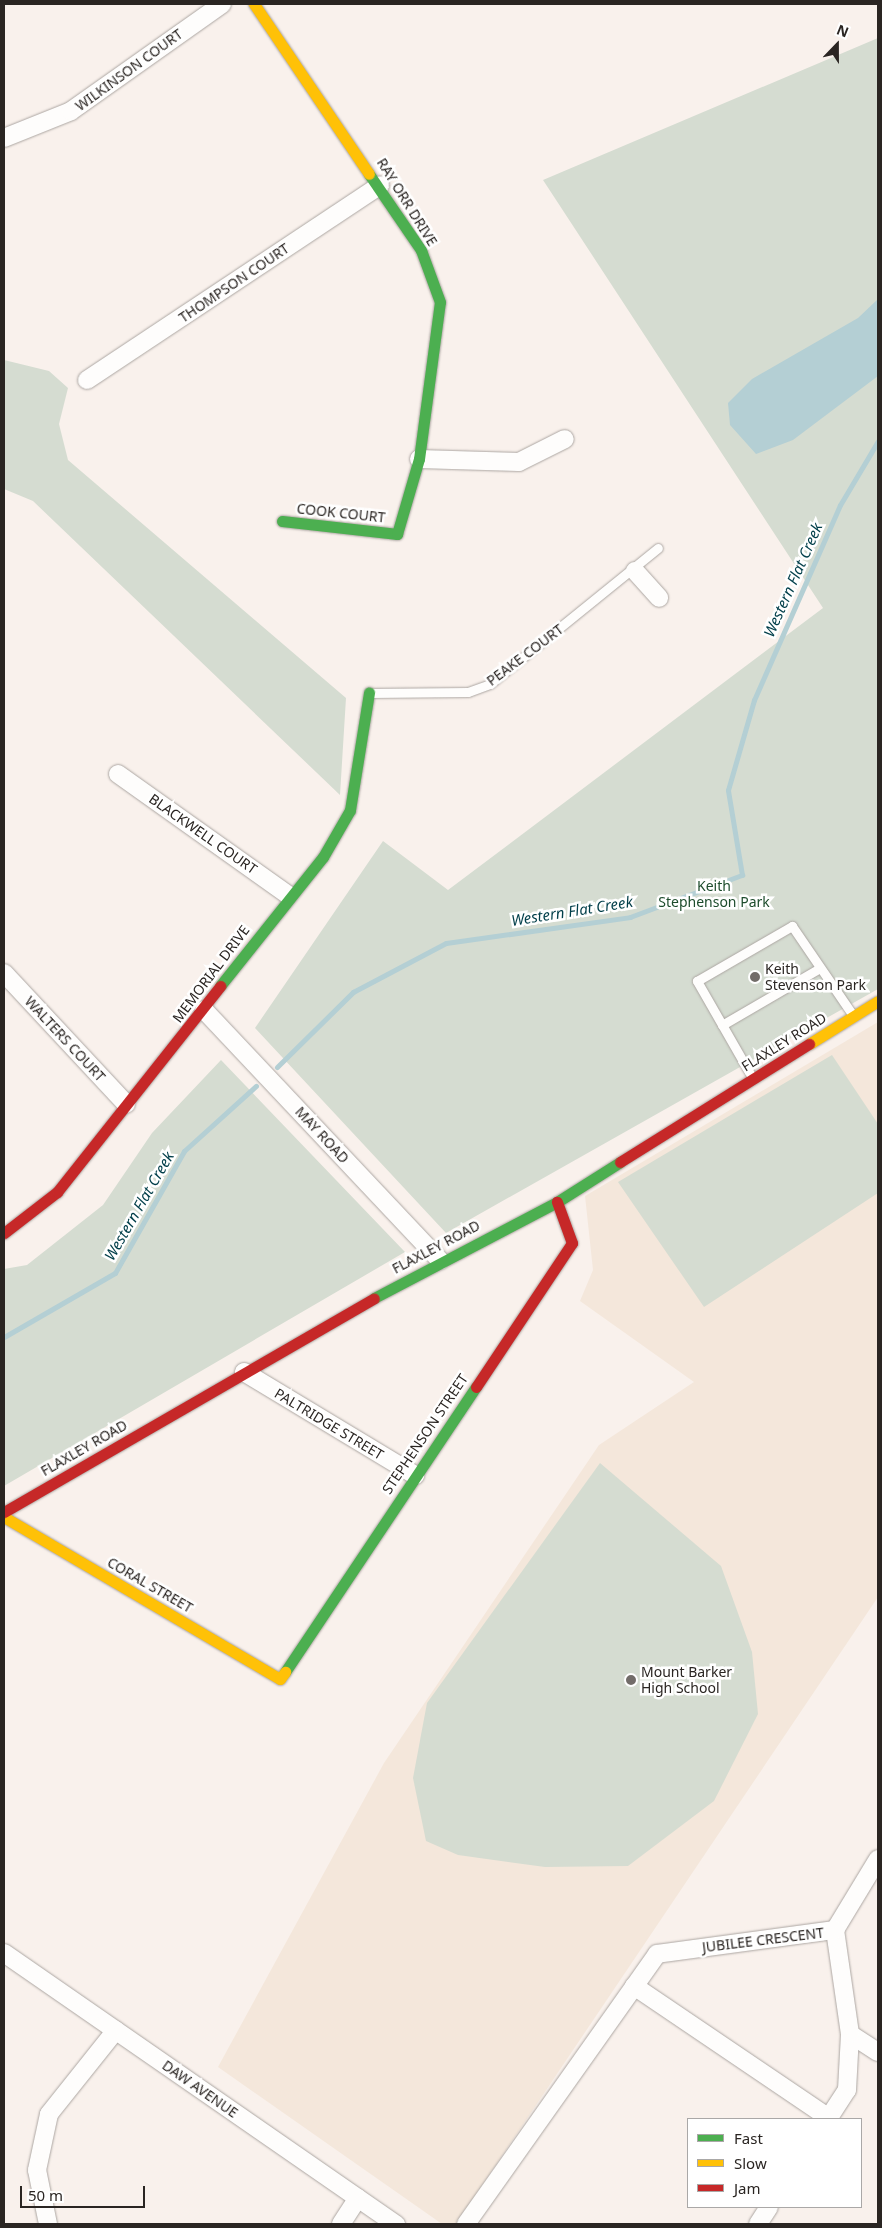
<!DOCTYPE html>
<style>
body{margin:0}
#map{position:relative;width:882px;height:2228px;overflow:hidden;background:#f9f1ec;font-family:"Noto Sans",sans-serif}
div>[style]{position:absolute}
.education>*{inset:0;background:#f4e7db}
.green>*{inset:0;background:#d5dcd1}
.water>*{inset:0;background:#b4cfd4}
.stream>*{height:5px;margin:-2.5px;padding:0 2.5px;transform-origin:2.5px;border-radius:2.5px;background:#b4cfd4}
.roads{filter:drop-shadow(0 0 1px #aca6a2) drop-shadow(0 0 1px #aca6a2)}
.lane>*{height:9px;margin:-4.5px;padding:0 4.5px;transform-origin:4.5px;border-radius:4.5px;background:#fefdfc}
.street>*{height:18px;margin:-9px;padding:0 9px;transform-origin:9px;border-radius:9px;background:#fefdfc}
.fast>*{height:11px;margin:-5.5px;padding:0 5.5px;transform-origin:5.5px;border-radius:5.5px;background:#4caf50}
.slow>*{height:11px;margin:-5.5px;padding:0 5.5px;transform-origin:5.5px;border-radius:5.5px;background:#ffc107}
.jam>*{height:11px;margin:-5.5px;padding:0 5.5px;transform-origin:5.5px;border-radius:5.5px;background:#c62828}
.dots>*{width:14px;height:14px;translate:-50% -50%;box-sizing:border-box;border:2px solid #fff;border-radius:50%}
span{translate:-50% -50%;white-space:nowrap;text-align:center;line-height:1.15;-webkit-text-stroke:5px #fff;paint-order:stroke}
.street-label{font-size:14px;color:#2a2522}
.park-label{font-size:14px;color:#1d4c2c}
.poi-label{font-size:14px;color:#2a2522}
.left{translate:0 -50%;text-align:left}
.water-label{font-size:15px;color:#003e49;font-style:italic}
.frame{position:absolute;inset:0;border:5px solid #2a2522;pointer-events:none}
.legend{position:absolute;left:687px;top:2118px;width:175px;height:90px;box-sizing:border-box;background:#fff;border:1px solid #aaa8a7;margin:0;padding:6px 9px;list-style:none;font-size:15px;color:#2a2522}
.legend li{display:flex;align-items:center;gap:10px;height:25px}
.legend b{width:25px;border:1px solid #aaa8a7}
.north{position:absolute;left:812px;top:20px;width:50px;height:50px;-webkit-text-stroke:4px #fff;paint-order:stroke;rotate:22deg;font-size:14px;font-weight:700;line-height:20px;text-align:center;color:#2a2522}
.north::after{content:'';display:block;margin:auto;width:18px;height:22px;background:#2a2522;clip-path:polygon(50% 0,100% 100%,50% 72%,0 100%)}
.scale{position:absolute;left:20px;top:2186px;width:125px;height:22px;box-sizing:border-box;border:2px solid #2a2522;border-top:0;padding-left:6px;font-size:15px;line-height:18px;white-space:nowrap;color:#2a2522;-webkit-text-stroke:4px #fff;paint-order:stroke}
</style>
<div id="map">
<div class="education">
<div style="clip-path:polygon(878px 1022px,878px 1597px,456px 2224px,442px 2224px,218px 2067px,384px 1763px,599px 1445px,694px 1382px,580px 1301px,593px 1270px,585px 1196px)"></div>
</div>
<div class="green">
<div style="clip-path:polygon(878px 38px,878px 989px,446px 1233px,255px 1028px,383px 841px,448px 890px,823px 608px,543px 180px)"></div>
<div style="clip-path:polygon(4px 360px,49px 371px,68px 388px,59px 424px,68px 460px,346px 698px,340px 795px,33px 501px,4px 489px)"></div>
<div style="clip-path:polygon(832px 1055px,878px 1124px,878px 1193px,704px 1307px,618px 1182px)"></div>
<div style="clip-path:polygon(221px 1060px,405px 1252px,4px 1486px,4px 1269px,27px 1265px,103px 1205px,152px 1133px)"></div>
<div style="clip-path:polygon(600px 1463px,721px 1566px,752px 1652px,758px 1714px,714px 1801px,628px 1866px,545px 1867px,458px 1855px,426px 1841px,413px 1778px,427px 1703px)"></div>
</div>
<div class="water">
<div style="clip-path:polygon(878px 299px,878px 376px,793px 440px,756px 454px,730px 425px,728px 403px,752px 379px,858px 318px)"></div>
</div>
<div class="stream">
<div style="left:277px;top:1067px;width:107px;rotate:-44.6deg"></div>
<div style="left:353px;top:992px;width:105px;rotate:-27.8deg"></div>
<div style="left:446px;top:943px;width:186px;rotate:-8deg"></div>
<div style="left:630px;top:917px;width:120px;rotate:-20.6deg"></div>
<div style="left:742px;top:875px;width:86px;rotate:-99.4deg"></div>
<div style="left:728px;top:790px;width:94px;rotate:-73.9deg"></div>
<div style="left:754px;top:700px;width:213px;rotate:-66.2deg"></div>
<div style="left:840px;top:505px;width:74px;rotate:-59.3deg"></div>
<div style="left:4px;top:1337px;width:128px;rotate:-30deg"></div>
<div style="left:115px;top:1273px;width:140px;rotate:-60.5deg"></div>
<div style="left:184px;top:1151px;width:97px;rotate:-42.1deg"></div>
</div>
<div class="roads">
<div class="lane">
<div style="left:370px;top:693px;width:98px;rotate:-0.6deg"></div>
<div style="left:468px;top:692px;width:23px;rotate:-20deg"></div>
<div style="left:490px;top:684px;width:216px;rotate:-39deg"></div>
<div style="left:722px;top:1025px;width:113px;rotate:-30.2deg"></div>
<div style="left:752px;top:1077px;width:111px;rotate:-119.8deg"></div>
<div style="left:697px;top:981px;width:110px;rotate:-30.1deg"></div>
<div style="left:792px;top:926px;width:107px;rotate:55.7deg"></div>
</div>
<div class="street">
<div style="left:4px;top:138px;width:72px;rotate:-21.9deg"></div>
<div style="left:71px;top:111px;width:185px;rotate:-35.3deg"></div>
<div style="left:87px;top:380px;width:352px;rotate:-33.6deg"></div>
<div style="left:419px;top:459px;width:100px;rotate:1.7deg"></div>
<div style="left:519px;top:462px;width:51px;rotate:-26.6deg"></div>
<div style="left:635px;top:571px;width:36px;rotate:48deg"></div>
<div style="left:118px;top:774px;width:209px;rotate:35.4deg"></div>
<div style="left:4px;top:973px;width:179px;rotate:47deg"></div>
<div style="left:204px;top:1010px;width:344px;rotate:46.7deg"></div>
<div style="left:244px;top:1372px;width:200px;rotate:31.1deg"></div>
<div style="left:835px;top:1930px;width:83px;rotate:-58.8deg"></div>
<div style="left:4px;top:1953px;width:477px;rotate:34.7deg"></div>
<div style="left:634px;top:1986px;width:235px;rotate:34.1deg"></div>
<div style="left:850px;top:2034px;width:33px;rotate:33deg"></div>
<div style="left:828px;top:2119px;width:35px;rotate:-57deg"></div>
<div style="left:847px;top:2090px;width:56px;rotate:-86.9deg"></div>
<div style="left:850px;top:2034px;width:105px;rotate:-98.2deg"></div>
<div style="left:48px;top:2224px;width:55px;rotate:-101.5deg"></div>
<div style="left:37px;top:2170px;width:57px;rotate:-77.9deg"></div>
<div style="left:49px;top:2114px;width:107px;rotate:-51.4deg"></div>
<div style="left:341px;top:2224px;width:31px;rotate:-57deg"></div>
<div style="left:466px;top:2224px;width:331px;rotate:-54.7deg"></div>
<div style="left:657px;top:1954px;width:180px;rotate:-7.7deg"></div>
<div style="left:758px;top:2224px;width:20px;rotate:-57deg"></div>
</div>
<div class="fast">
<div style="left:282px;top:521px;width:116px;rotate:6.4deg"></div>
<div style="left:397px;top:534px;width:78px;rotate:-73.7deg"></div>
<div style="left:419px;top:459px;width:158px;rotate:-82.4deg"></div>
<div style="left:440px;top:302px;width:55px;rotate:-110.1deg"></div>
<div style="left:421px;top:250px;width:92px;rotate:-124.4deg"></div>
<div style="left:220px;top:986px;width:165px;rotate:-51.4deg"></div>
<div style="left:323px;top:857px;width:54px;rotate:-60.1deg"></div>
<div style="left:350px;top:810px;width:119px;rotate:-80.8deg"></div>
<div style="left:374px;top:1298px;width:207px;rotate:-27.7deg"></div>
<div style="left:557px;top:1202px;width:75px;rotate:-32.4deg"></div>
<div style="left:285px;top:1672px;width:343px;rotate:-56.2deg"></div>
</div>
<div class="slow">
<div style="left:254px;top:4px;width:205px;rotate:55.9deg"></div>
<div style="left:809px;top:1044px;width:81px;rotate:-31.9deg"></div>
<div style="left:4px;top:1517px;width:320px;rotate:30.4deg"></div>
<div style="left:280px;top:1679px;width:9px;rotate:-54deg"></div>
</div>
<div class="jam">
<div style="left:620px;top:1162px;width:223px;rotate:-32deg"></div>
<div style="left:4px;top:1233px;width:67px;rotate:-37.7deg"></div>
<div style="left:57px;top:1192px;width:263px;rotate:-51.6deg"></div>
<div style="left:476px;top:1387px;width:173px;rotate:-56.3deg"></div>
<div style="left:572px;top:1243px;width:44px;rotate:-110.1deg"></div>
<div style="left:4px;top:1512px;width:427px;rotate:-30deg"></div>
</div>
</div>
<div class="dots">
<div style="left:755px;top:977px;background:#726c69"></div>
<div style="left:631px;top:1680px;background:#726c69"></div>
</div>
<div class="street-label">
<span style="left:129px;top:70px;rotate:-36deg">WILKINSON COURT</span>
<span style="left:407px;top:202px;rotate:58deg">RAY ORR DRIVE</span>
<span style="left:234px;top:283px;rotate:-34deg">THOMPSON COURT</span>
<span style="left:341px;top:513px;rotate:6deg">COOK COURT</span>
<span style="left:525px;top:655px;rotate:-37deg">PEAKE COURT</span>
<span style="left:203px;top:834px;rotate:35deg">BLACKWELL COURT</span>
<span style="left:211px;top:974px;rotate:-53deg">MEMORIAL DRIVE</span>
<span style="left:65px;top:1039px;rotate:47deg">WALTERS COURT</span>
<span style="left:784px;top:1042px;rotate:-32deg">FLAXLEY ROAD</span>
<span style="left:322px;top:1135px;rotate:47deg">MAY ROAD</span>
<span style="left:436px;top:1247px;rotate:-28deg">FLAXLEY ROAD</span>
<span style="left:329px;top:1424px;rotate:31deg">PALTRIDGE STREET</span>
<span style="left:425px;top:1434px;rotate:-56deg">STEPHENSON STREET</span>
<span style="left:84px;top:1448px;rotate:-30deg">FLAXLEY ROAD</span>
<span style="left:150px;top:1585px;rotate:30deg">CORAL STREET</span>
<span style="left:763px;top:1940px;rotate:-7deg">JUBILEE CRESCENT</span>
<span style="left:200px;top:2089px;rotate:35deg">DAW AVENUE</span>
</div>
<div class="park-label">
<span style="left:714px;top:894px">Keith<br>Stephenson Park</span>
</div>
<div class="poi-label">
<span class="left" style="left:765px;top:977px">Keith<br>Stevenson Park</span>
<span class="left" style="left:641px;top:1680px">Mount Barker<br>High School</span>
</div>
<div class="water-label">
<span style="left:793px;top:580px;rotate:-66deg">Western Flat Creek</span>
<span style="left:572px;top:911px;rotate:-9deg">Western Flat Creek</span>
<span style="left:139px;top:1206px;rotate:-60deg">Western Flat Creek</span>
</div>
<div class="frame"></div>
<ul class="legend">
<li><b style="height:6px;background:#4caf50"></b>Fast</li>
<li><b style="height:6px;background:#ffc107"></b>Slow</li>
<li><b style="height:6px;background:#c62828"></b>Jam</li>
</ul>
<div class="north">N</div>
<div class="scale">50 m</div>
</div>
